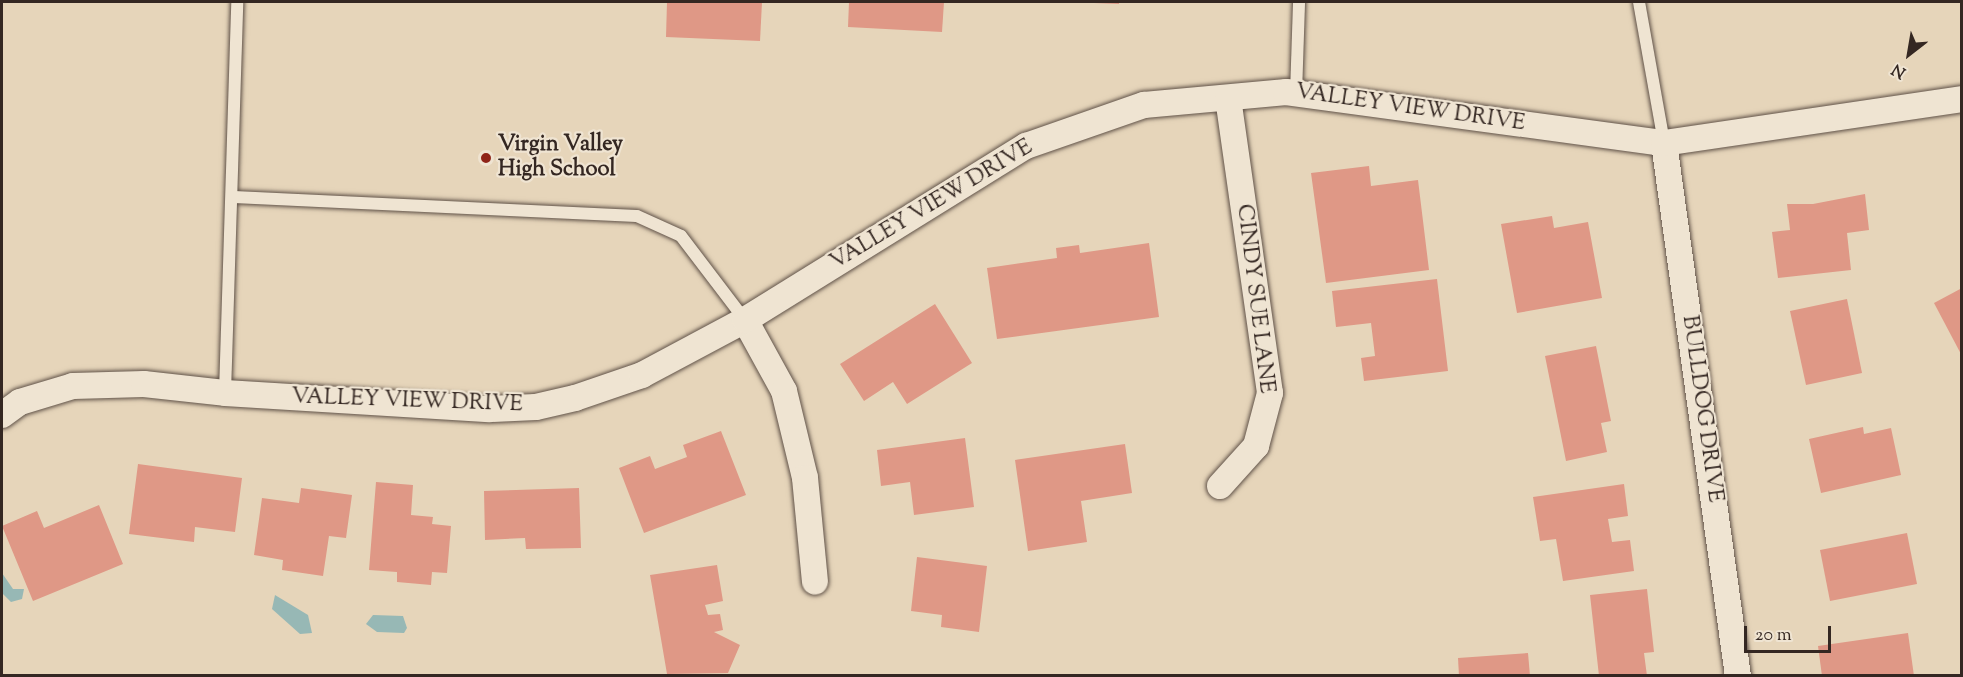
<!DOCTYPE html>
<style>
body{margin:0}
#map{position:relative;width:1963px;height:677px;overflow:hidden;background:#e6d5ba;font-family:"Sorts Mill Goudy",serif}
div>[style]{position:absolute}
.water>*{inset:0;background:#97b8b5}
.building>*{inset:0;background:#df9886}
.roads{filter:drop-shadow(0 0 2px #605248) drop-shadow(0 0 2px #605248)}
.service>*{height:12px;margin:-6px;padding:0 6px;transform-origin:6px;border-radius:6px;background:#efe4d2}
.minor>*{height:26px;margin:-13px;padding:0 13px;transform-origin:13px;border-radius:13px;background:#efe4d2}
.dots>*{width:16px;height:16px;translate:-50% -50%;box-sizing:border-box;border:3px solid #efe4d2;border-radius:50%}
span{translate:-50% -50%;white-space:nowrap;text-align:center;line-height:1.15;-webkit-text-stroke:4.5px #efe4d2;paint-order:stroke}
.street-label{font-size:22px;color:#342722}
.poi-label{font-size:22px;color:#342722;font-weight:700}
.left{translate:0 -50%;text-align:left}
.frame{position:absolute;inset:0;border:3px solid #342722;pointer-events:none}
.north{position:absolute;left:1879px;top:24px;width:60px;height:60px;-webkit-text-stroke:4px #efe4d2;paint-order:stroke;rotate:211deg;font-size:16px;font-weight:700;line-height:24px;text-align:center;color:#342722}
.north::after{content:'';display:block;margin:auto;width:21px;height:27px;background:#342722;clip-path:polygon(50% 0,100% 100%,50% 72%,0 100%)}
.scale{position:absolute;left:1744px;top:626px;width:87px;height:27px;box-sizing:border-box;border:3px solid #342722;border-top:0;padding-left:8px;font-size:18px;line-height:21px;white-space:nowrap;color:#342722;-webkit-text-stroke:4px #efe4d2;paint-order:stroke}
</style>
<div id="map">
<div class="water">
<div style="clip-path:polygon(2px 573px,13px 589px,24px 589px,22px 599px,11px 602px,2px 593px)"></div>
<div style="clip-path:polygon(275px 595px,308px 615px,312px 633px,300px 634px,272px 609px)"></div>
<div style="clip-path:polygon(373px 615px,403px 616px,407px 628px,404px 633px,377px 632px,366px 624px)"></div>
</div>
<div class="building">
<div style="clip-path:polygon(667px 2px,762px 2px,760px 41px,666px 37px)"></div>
<div style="clip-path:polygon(849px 2px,944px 2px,942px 32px,848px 27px)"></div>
<div style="clip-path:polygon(1094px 2px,1119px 2px,1119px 4px,1094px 3px)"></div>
<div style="clip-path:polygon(1369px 166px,1371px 186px,1418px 180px,1429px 270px,1326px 283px,1311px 173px)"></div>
<div style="clip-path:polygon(1865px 194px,1869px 230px,1847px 233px,1851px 270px,1778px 278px,1772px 232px,1790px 230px,1787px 204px,1813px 204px)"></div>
<div style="clip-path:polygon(1552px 216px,1554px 228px,1588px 222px,1602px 298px,1517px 313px,1501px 224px)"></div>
<div style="clip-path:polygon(1149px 243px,1159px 317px,997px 339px,987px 268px,1057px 258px,1056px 248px,1079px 245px,1080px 253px)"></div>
<div style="clip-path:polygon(1437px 279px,1448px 371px,1364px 381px,1361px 358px,1375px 356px,1371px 323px,1336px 327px,1332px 291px)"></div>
<div style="clip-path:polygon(1962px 288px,1962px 356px,1934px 303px)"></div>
<div style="clip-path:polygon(1847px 299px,1862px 373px,1806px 385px,1790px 311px)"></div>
<div style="clip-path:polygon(935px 304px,972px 363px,907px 404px,893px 382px,864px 401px,840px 364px)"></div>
<div style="clip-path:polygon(1596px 346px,1611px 421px,1601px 423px,1607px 452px,1566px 461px,1545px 356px)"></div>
<div style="clip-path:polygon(1863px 427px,1864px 434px,1891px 428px,1901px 475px,1821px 493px,1809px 439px)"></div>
<div style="clip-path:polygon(721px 431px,746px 495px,644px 533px,619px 468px,650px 456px,655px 469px,687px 457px,683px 445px)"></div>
<div style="clip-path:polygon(965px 438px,974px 507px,914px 515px,910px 482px,881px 486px,877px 450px)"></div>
<div style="clip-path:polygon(1125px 444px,1132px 493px,1081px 501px,1087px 542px,1028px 551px,1015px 460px)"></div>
<div style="clip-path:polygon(138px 464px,242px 478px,235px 532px,195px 527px,194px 542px,129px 534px)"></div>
<div style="clip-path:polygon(376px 482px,413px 485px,411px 515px,433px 517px,432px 524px,451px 526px,447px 573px,432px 572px,431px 585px,397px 582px,397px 572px,369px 570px)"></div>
<div style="clip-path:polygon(1624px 484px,1628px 516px,1608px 519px,1612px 542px,1630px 540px,1634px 571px,1563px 581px,1556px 539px,1540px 541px,1533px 497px)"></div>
<div style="clip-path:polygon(301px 488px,352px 495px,346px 538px,329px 536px,323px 576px,282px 570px,283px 560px,254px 555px,262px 498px,299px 503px)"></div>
<div style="clip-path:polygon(579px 488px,581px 548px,526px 549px,525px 538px,485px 540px,484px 491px)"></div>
<div style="clip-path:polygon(99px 505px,123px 564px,33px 601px,2px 526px,37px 511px,44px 528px)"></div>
<div style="clip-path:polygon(1907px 533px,1917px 584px,1830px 601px,1820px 550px)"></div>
<div style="clip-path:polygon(917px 557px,987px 566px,979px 632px,941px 627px,942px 615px,911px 611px)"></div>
<div style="clip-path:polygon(717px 565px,723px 601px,705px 605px,708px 615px,720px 614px,723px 630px,714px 632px,740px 645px,728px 673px,667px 674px,650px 575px)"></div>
<div style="clip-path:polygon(1647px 589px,1654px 652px,1644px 653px,1647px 676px,1599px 676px,1590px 595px)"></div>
<div style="clip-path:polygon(1908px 633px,1914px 676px,1822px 676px,1818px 646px)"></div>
<div style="clip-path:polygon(1528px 653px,1530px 676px,1459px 676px,1458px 658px)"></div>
</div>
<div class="roads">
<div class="service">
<div style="left:1639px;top:2px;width:143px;rotate:79.9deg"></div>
<div style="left:1296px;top:94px;width:92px;rotate:-88.1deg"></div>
<div style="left:234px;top:197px;width:403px;rotate:2.7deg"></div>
<div style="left:637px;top:216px;width:48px;rotate:24.4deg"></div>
<div style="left:681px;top:236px;width:106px;rotate:52.7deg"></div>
<div style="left:225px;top:393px;width:391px;rotate:-88.2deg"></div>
</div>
<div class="minor">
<div style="left:1664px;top:143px;width:538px;rotate:82.1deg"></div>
<div style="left:745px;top:320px;width:81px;rotate:61.2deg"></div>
<div style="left:784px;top:391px;width:89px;rotate:76.4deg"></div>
<div style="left:805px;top:478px;width:104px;rotate:84.5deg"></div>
<div style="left:2px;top:415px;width:22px;rotate:-36deg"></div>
<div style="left:20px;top:402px;width:55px;rotate:-16.8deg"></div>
<div style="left:73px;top:386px;width:71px;rotate:-1.6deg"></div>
<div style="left:144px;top:384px;width:81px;rotate:6.3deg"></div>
<div style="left:225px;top:393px;width:265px;rotate:3.5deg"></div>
<div style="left:490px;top:409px;width:46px;rotate:-2.5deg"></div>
<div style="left:536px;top:407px;width:40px;rotate:-13deg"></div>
<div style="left:575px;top:398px;width:71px;rotate:-18.9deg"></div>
<div style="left:642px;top:375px;width:117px;rotate:-28.1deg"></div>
<div style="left:745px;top:320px;width:331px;rotate:-31.8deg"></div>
<div style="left:1026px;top:146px;width:125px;rotate:-19.2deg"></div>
<div style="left:1144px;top:105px;width:143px;rotate:-5.2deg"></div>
<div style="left:1286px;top:92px;width:381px;rotate:7.7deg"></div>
<div style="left:1664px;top:143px;width:301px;rotate:-8.4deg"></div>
<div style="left:1220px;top:486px;width:54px;rotate:-48deg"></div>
<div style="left:1256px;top:446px;width:55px;rotate:-75.2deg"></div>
<div style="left:1270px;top:393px;width:298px;rotate:-98.1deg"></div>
</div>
</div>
<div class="dots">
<div style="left:486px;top:158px;background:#8f2418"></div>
</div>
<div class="street-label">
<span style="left:1410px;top:109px;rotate:8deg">VALLEY VIEW DRIVE</span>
<span style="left:932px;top:206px;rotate:-31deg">VALLEY VIEW DRIVE</span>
<span style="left:1254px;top:299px;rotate:83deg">CINDY SUE LANE</span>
<span style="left:407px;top:402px;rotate:2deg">VALLEY VIEW DRIVE</span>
<span style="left:1701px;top:409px;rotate:82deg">BULLDOG DRIVE</span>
</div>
<div class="poi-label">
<span class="left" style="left:498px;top:158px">Virgin Valley<br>High School</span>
</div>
<div class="frame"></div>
<div class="north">N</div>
<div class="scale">20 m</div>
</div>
